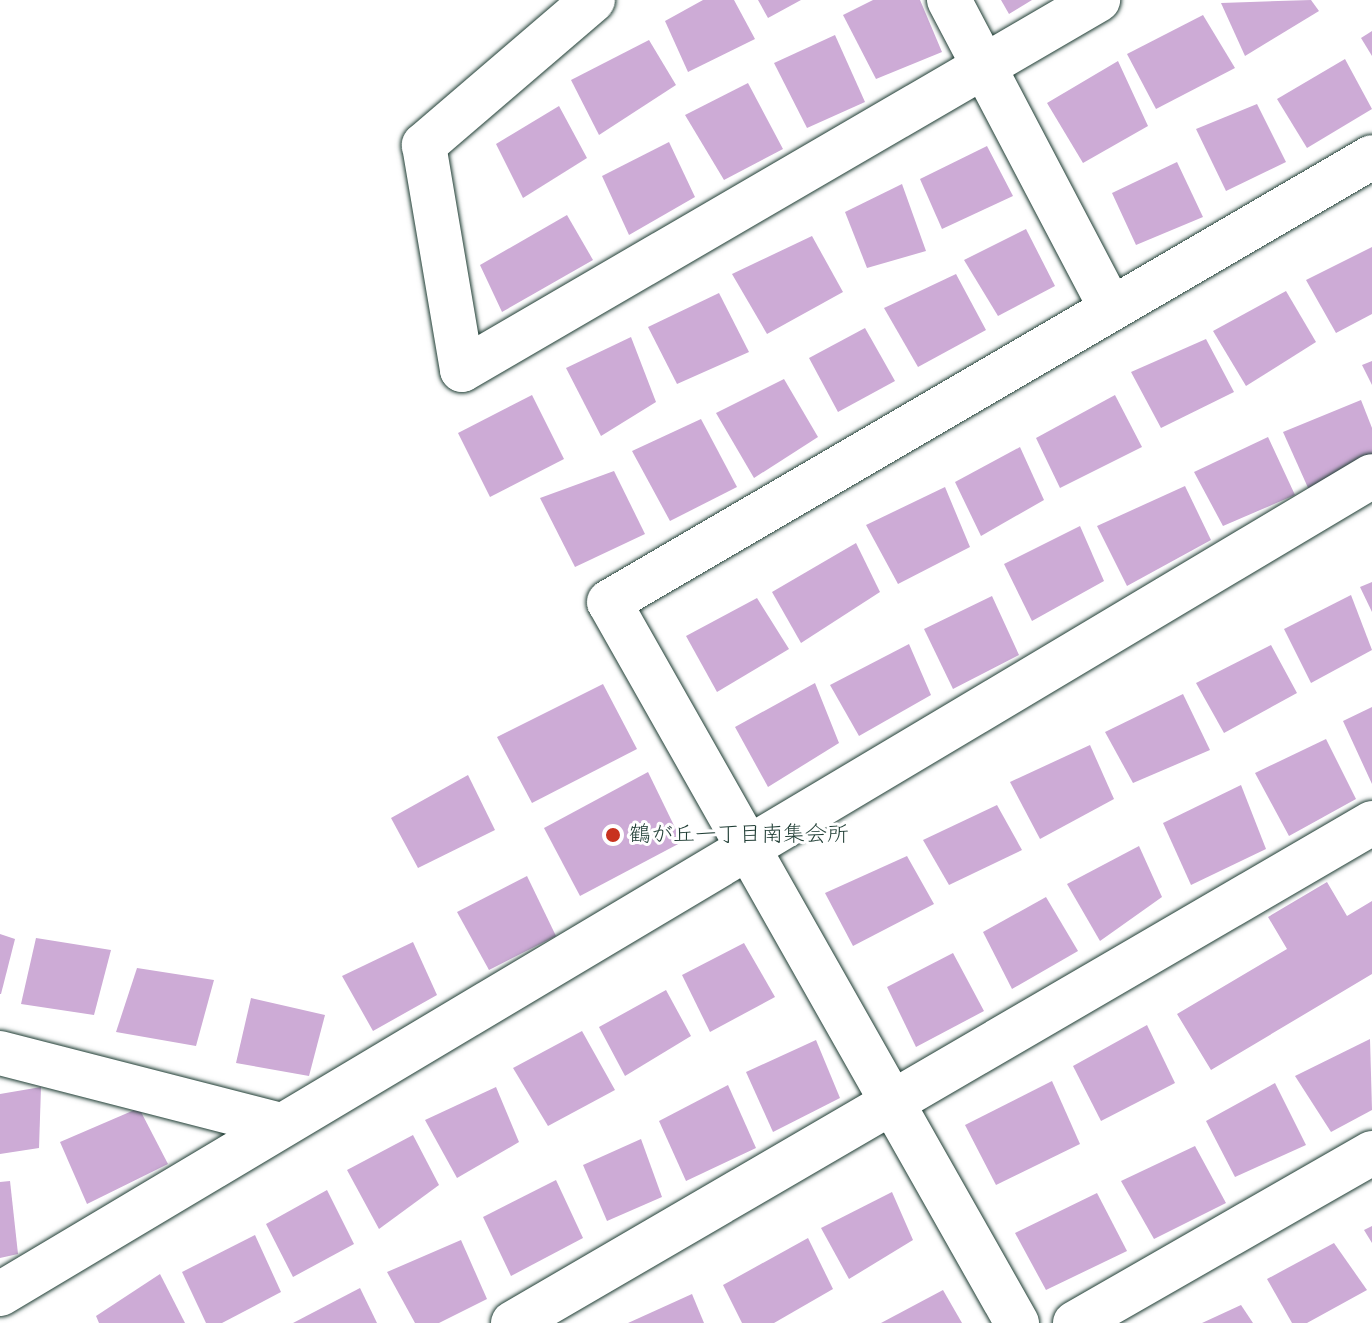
<!DOCTYPE html>
<meta charset="utf-8">
<style>
body{margin:0}
#map{position:relative;width:1372px;height:1323px;overflow:hidden;background:#fff;font-family:"Balsamiq Sans","Klee One",sans-serif}
div>[style]{position:absolute}
.building>*{inset:0;background:#cdabd6}
.roads{filter:drop-shadow(0 0 2px #1f3d34) drop-shadow(0 0 2px #1f3d34)}
.minor>*{height:44px;margin:-22px;padding:0 22px;transform-origin:22px;border-radius:22px;background:#fff}
.dots>*{width:22px;height:22px;translate:-50% -50%;box-sizing:border-box;border:4px solid #fff;border-radius:50%}
span{translate:-50% -50%;white-space:nowrap;text-align:center;line-height:1.15;-webkit-text-stroke:6px #fff;paint-order:stroke}
.poi-label{font-size:22px;color:#1f3d34}
.left{translate:0 -50%;text-align:left}
</style>
<div id="map">
<div class="building">
<div style="clip-path:polygon(703px 0,734px 0,755px 39px,688px 72px,665px 21px)"></div>
<div style="clip-path:polygon(758px 0,801px 0,768px 18px)"></div>
<div style="clip-path:polygon(873px 0,920px 0,942px 52px,876px 79px,843px 15px)"></div>
<div style="clip-path:polygon(1001px 0,1032px 0,1009px 14px)"></div>
<div style="clip-path:polygon(1311px 0,1319px 11px,1245px 56px,1221px 3px)"></div>
<div style="clip-path:polygon(1203px 15px,1235px 68px,1156px 109px,1127px 54px)"></div>
<div style="clip-path:polygon(1372px 31px,1372px 56px,1361px 38px)"></div>
<div style="clip-path:polygon(835px 35px,865px 102px,807px 128px,774px 63px)"></div>
<div style="clip-path:polygon(649px 40px,676px 85px,599px 135px,571px 80px)"></div>
<div style="clip-path:polygon(1345px 59px,1372px 109px,1307px 148px,1277px 99px)"></div>
<div style="clip-path:polygon(1118px 61px,1148px 126px,1083px 163px,1047px 103px)"></div>
<div style="clip-path:polygon(748px 83px,783px 149px,724px 180px,685px 115px)"></div>
<div style="clip-path:polygon(1257px 104px,1286px 162px,1226px 191px,1196px 129px)"></div>
<div style="clip-path:polygon(559px 106px,587px 158px,523px 198px,496px 144px)"></div>
<div style="clip-path:polygon(669px 142px,695px 197px,629px 235px,602px 176px)"></div>
<div style="clip-path:polygon(987px 146px,1013px 196px,942px 229px,920px 179px)"></div>
<div style="clip-path:polygon(1177px 162px,1203px 217px,1136px 245px,1112px 193px)"></div>
<div style="clip-path:polygon(902px 184px,926px 251px,867px 268px,845px 212px)"></div>
<div style="clip-path:polygon(567px 215px,593px 260px,502px 312px,480px 265px)"></div>
<div style="clip-path:polygon(1026px 229px,1055px 286px,998px 316px,964px 260px)"></div>
<div style="clip-path:polygon(812px 236px,843px 292px,767px 334px,732px 274px)"></div>
<div style="clip-path:polygon(1372px 247px,1372px 314px,1336px 333px,1306px 280px)"></div>
<div style="clip-path:polygon(956px 274px,986px 330px,918px 367px,884px 308px)"></div>
<div style="clip-path:polygon(1286px 291px,1316px 342px,1246px 386px,1213px 331px)"></div>
<div style="clip-path:polygon(719px 293px,749px 352px,677px 384px,648px 327px)"></div>
<div style="clip-path:polygon(865px 328px,895px 381px,838px 412px,809px 358px)"></div>
<div style="clip-path:polygon(631px 337px,656px 402px,601px 436px,566px 368px)"></div>
<div style="clip-path:polygon(1206px 339px,1234px 392px,1161px 428px,1131px 372px)"></div>
<div style="clip-path:polygon(1372px 361px,1372px 385px,1362px 365px)"></div>
<div style="clip-path:polygon(784px 379px,818px 437px,754px 478px,716px 413px)"></div>
<div style="clip-path:polygon(532px 395px,564px 459px,490px 497px,458px 433px)"></div>
<div style="clip-path:polygon(1115px 395px,1142px 447px,1060px 488px,1036px 438px)"></div>
<div style="clip-path:polygon(1361px 400px,1372px 428px,1372px 466px,1309px 490px,1283px 432px)"></div>
<div style="clip-path:polygon(701px 419px,737px 487px,670px 521px,632px 451px)"></div>
<div style="clip-path:polygon(1268px 437px,1295px 495px,1223px 526px,1194px 472px)"></div>
<div style="clip-path:polygon(1020px 447px,1044px 500px,981px 536px,955px 482px)"></div>
<div style="clip-path:polygon(614px 471px,645px 534px,575px 567px,540px 498px)"></div>
<div style="clip-path:polygon(1185px 486px,1211px 540px,1127px 586px,1097px 526px)"></div>
<div style="clip-path:polygon(945px 487px,970px 547px,898px 584px,866px 525px)"></div>
<div style="clip-path:polygon(1080px 526px,1104px 581px,1032px 621px,1004px 564px)"></div>
<div style="clip-path:polygon(856px 543px,880px 592px,801px 643px,772px 592px)"></div>
<div style="clip-path:polygon(1372px 582px,1372px 612px,1360px 587px)"></div>
<div style="clip-path:polygon(1351px 595px,1372px 650px,1311px 683px,1284px 629px)"></div>
<div style="clip-path:polygon(992px 596px,1019px 655px,953px 689px,924px 629px)"></div>
<div style="clip-path:polygon(757px 598px,789px 649px,717px 692px,686px 636px)"></div>
<div style="clip-path:polygon(909px 644px,931px 695px,859px 736px,830px 685px)"></div>
<div style="clip-path:polygon(1271px 645px,1297px 693px,1224px 733px,1196px 683px)"></div>
<div style="clip-path:polygon(815px 683px,839px 743px,768px 787px,735px 727px)"></div>
<div style="clip-path:polygon(603px 684px,637px 749px,532px 803px,497px 737px)"></div>
<div style="clip-path:polygon(1183px 694px,1210px 750px,1133px 783px,1105px 732px)"></div>
<div style="clip-path:polygon(1372px 707px,1372px 784px,1343px 721px)"></div>
<div style="clip-path:polygon(1326px 739px,1356px 799px,1289px 836px,1255px 773px)"></div>
<div style="clip-path:polygon(1090px 745px,1114px 799px,1040px 839px,1010px 782px)"></div>
<div style="clip-path:polygon(648px 772px,682px 842px,580px 896px,544px 828px)"></div>
<div style="clip-path:polygon(468px 775px,495px 830px,418px 868px,391px 818px)"></div>
<div style="clip-path:polygon(1241px 785px,1266px 849px,1191px 885px,1163px 823px)"></div>
<div style="clip-path:polygon(997px 805px,1022px 850px,949px 885px,923px 840px)"></div>
<div style="clip-path:polygon(1139px 846px,1162px 897px,1100px 941px,1067px 884px)"></div>
<div style="clip-path:polygon(907px 856px,934px 904px,853px 946px,825px 893px)"></div>
<div style="clip-path:polygon(527px 876px,556px 936px,489px 970px,457px 912px)"></div>
<div style="clip-path:polygon(1327px 882px,1347px 916px,1372px 901px,1372px 974px,1211px 1070px,1177px 1014px,1287px 949px,1268px 917px)"></div>
<div style="clip-path:polygon(1046px 897px,1078px 951px,1012px 989px,983px 932px)"></div>
<div style="clip-path:polygon(0 934px,15px 939px,1px 994px,0 994px)"></div>
<div style="clip-path:polygon(36px 938px,111px 950px,94px 1015px,21px 1004px)"></div>
<div style="clip-path:polygon(413px 942px,437px 995px,373px 1031px,342px 976px)"></div>
<div style="clip-path:polygon(744px 943px,775px 997px,710px 1032px,682px 975px)"></div>
<div style="clip-path:polygon(953px 953px,984px 1011px,916px 1047px,887px 987px)"></div>
<div style="clip-path:polygon(137px 968px,214px 980px,196px 1046px,116px 1032px)"></div>
<div style="clip-path:polygon(666px 990px,691px 1036px,625px 1076px,599px 1027px)"></div>
<div style="clip-path:polygon(251px 998px,325px 1015px,309px 1076px,236px 1063px)"></div>
<div style="clip-path:polygon(1147px 1025px,1175px 1083px,1101px 1121px,1073px 1066px)"></div>
<div style="clip-path:polygon(582px 1031px,615px 1090px,548px 1126px,513px 1068px)"></div>
<div style="clip-path:polygon(1370px 1039px,1372px 1110px,1331px 1132px,1295px 1076px)"></div>
<div style="clip-path:polygon(816px 1040px,840px 1098px,773px 1132px,746px 1072px)"></div>
<div style="clip-path:polygon(1052px 1081px,1080px 1144px,996px 1185px,965px 1125px)"></div>
<div style="clip-path:polygon(1275px 1083px,1306px 1145px,1235px 1177px,1206px 1121px)"></div>
<div style="clip-path:polygon(728px 1085px,756px 1148px,686px 1181px,659px 1121px)"></div>
<div style="clip-path:polygon(41px 1087px,39px 1148px,0 1154px,0 1094px)"></div>
<div style="clip-path:polygon(496px 1087px,519px 1142px,457px 1178px,425px 1120px)"></div>
<div style="clip-path:polygon(139px 1108px,168px 1164px,87px 1204px,60px 1142px)"></div>
<div style="clip-path:polygon(413px 1135px,439px 1185px,379px 1229px,347px 1170px)"></div>
<div style="clip-path:polygon(641px 1139px,662px 1197px,607px 1221px,583px 1165px)"></div>
<div style="clip-path:polygon(1195px 1146px,1226px 1203px,1154px 1239px,1121px 1181px)"></div>
<div style="clip-path:polygon(556px 1180px,583px 1238px,511px 1276px,483px 1217px)"></div>
<div style="clip-path:polygon(10px 1181px,18px 1254px,0 1258px,0 1182px)"></div>
<div style="clip-path:polygon(327px 1190px,354px 1244px,293px 1277px,266px 1224px)"></div>
<div style="clip-path:polygon(892px 1192px,913px 1240px,849px 1279px,821px 1228px)"></div>
<div style="clip-path:polygon(1097px 1193px,1127px 1251px,1046px 1290px,1015px 1233px)"></div>
<div style="clip-path:polygon(1372px 1226px,1372px 1243px,1364px 1230px)"></div>
<div style="clip-path:polygon(255px 1235px,281px 1292px,222px 1323px,206px 1323px,182px 1272px)"></div>
<div style="clip-path:polygon(808px 1238px,833px 1289px,774px 1323px,742px 1323px,723px 1285px)"></div>
<div style="clip-path:polygon(461px 1240px,487px 1299px,439px 1323px,415px 1323px,387px 1272px)"></div>
<div style="clip-path:polygon(1334px 1243px,1367px 1290px,1307px 1323px,1292px 1323px,1267px 1279px)"></div>
<div style="clip-path:polygon(160px 1274px,185px 1323px,99px 1323px,96px 1316px)"></div>
<div style="clip-path:polygon(360px 1288px,377px 1323px,293px 1323px)"></div>
<div style="clip-path:polygon(943px 1290px,962px 1323px,881px 1323px)"></div>
<div style="clip-path:polygon(692px 1294px,704px 1323px,628px 1323px)"></div>
<div style="clip-path:polygon(1241px 1305px,1253px 1323px,1202px 1323px)"></div>
</div>
<div class="roads">
<div class="minor">
<div style="left:593px;top:0;width:223px;rotate:139.4deg"></div>
<div style="left:424px;top:145px;width:228px;rotate:80.4deg"></div>
<div style="left:462px;top:370px;width:736px;rotate:-30.19deg"></div>
<div style="left:949px;top:0;width:348px;rotate:62.3deg"></div>
<div style="left:0;top:1053px;width:289px;rotate:14.4deg"></div>
<div style="left:0;top:1294px;width:1597px;rotate:-30.8deg"></div>
<div style="left:513px;top:1323px;width:994px;rotate:-30.2deg"></div>
<div style="left:1017px;top:1323px;width:828px;rotate:-119.5deg"></div>
<div style="left:609px;top:602px;width:883px;rotate:-30.25deg"></div>
<div style="left:1075px;top:1323px;width:342px;rotate:-29.8deg"></div>
</div>
</div>
<div class="dots">
<div style="left:613px;top:835px;background:#c8321e"></div>
</div>
<div class="poi-label">
<span class="left" style="left:629px;top:835px">鶴が丘一丁目南集会所</span>
</div>
</div>
